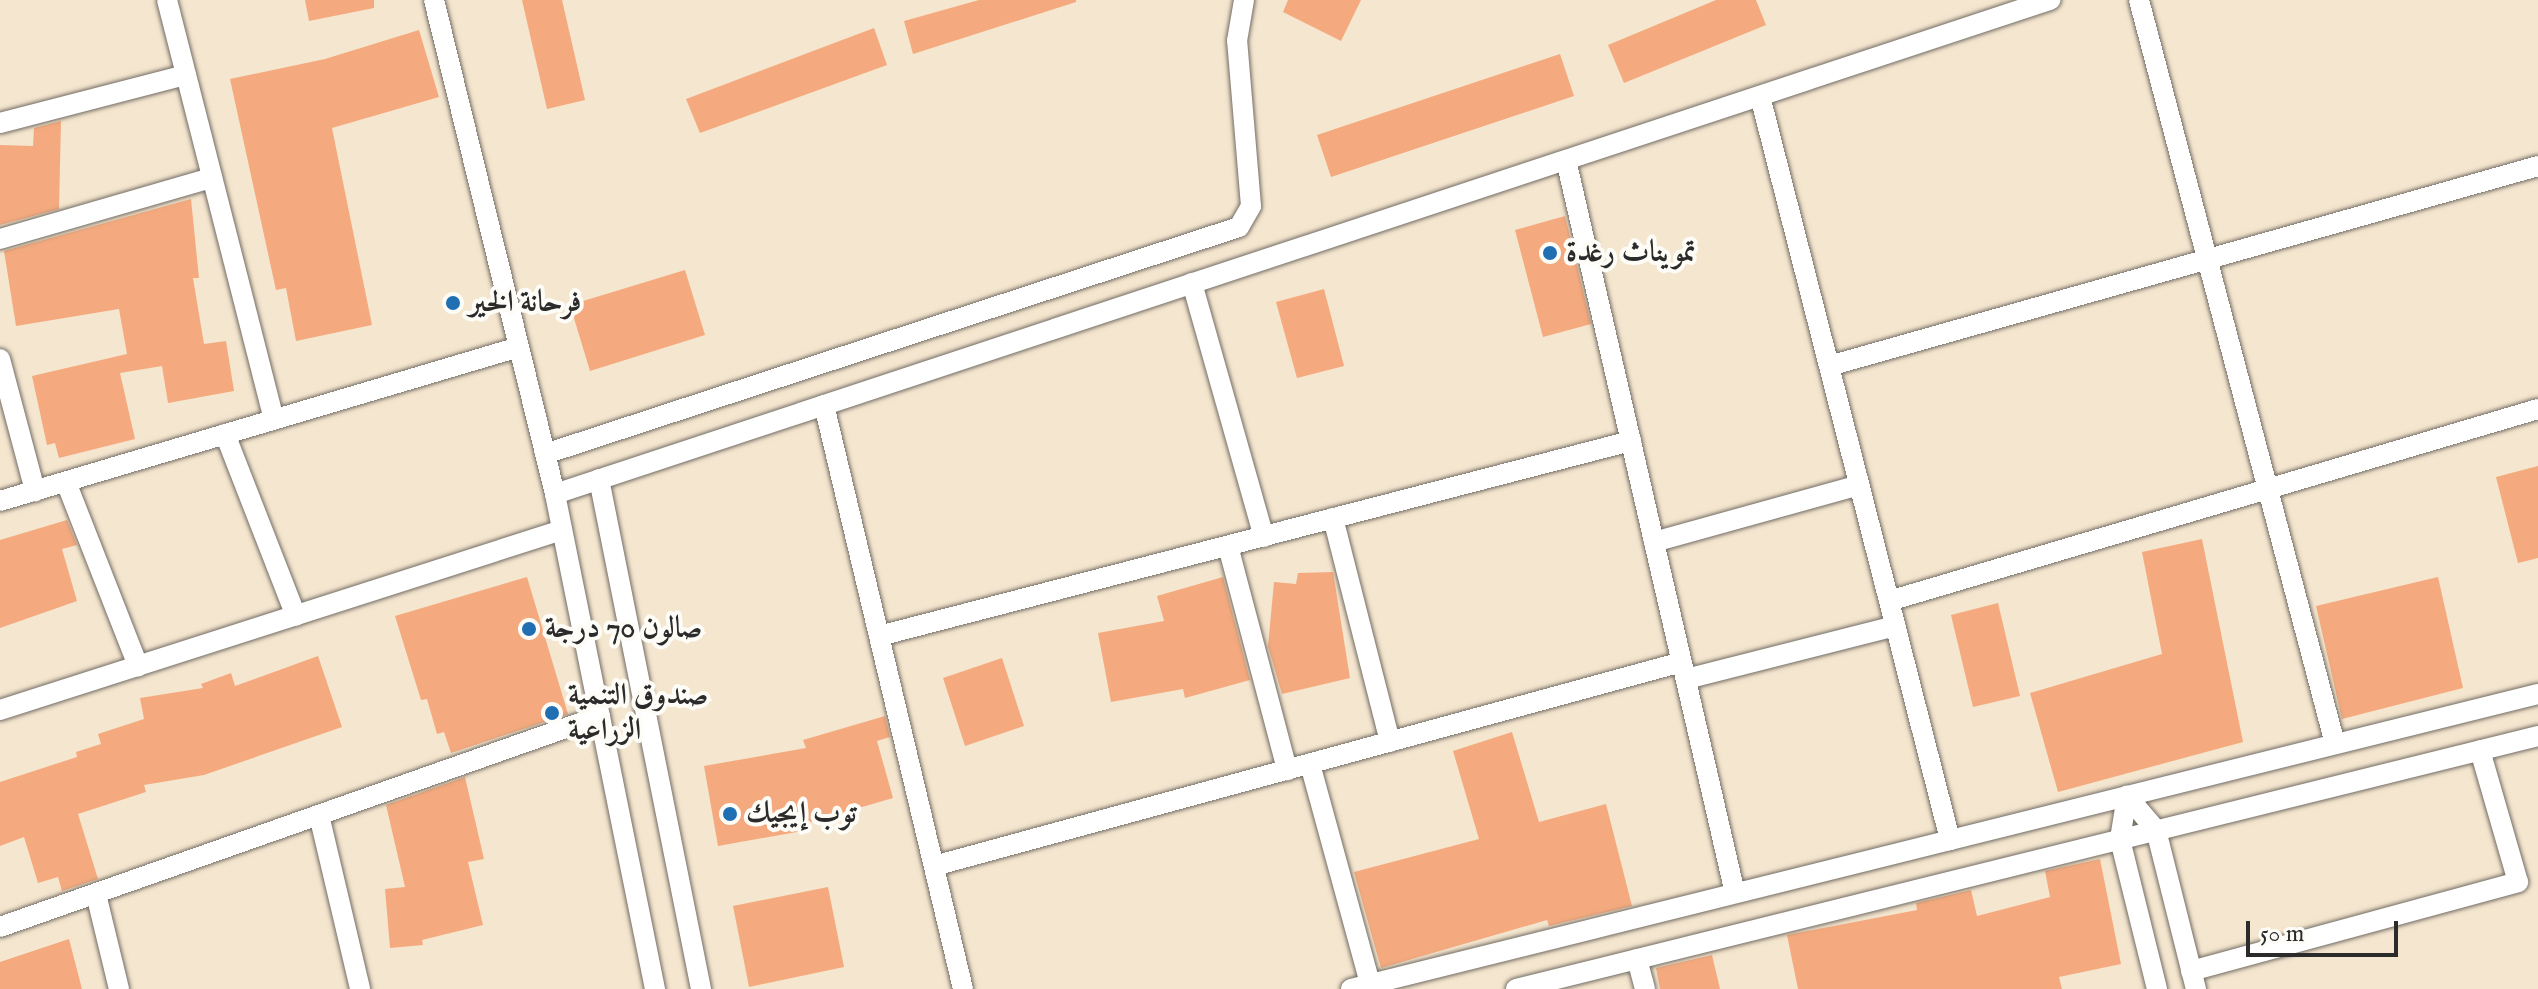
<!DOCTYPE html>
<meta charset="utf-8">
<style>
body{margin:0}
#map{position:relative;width:2538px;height:989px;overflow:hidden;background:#f5e6cf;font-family:"IM FELL English",Amiri,serif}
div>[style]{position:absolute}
.building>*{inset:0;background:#f4aa7e}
.roads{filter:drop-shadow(0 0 2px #726c64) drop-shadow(0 0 2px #726c64)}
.minor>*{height:20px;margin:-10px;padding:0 10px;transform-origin:10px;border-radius:10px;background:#fff}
.dots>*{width:22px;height:22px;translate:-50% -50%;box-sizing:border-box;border:4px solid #fdfcf7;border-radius:50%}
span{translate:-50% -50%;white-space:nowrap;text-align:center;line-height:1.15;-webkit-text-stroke:8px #fdfcf7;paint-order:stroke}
.poi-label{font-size:30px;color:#2b2b2b;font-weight:700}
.left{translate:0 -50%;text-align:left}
.scale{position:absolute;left:2246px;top:921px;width:152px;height:36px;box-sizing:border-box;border:4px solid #2b2b2b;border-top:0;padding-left:10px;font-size:24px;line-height:28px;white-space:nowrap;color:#2b2b2b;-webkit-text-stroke:6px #fdfcf7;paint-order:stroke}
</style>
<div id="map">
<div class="building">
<div style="clip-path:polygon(305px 0,374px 0,374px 8px,309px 21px)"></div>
<div style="clip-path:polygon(522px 0,562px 0,585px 100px,547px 109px)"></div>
<div style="clip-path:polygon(979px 0,1076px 0,1076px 2px,913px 54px,904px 21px)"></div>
<div style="clip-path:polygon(1288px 0,1361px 0,1341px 41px,1283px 12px)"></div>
<div style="clip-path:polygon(1716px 0,1756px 0,1766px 25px,1624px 83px,1608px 45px)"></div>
<div style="clip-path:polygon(874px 28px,887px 65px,700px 133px,686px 99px)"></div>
<div style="clip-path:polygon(419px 30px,439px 97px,332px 128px,372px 325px,296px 341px,286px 288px,276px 290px,230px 79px,325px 59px)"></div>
<div style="clip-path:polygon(1560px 54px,1574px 96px,1331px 177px,1317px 135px)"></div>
<div style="clip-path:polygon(61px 121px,59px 209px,0 225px,0 145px,33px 146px,34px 128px)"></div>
<div style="clip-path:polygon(191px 199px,199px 278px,193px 278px,204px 344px,226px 341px,234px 391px,168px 403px,162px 366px,120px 373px,135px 439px,59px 458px,55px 443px,47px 445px,32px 376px,127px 354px,119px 309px,16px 326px,4px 251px)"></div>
<div style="clip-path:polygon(1565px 216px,1591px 324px,1543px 337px,1515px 230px)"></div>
<div style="clip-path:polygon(685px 270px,705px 335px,590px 371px,570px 305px)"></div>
<div style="clip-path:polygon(1324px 289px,1344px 366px,1297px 378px,1276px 302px)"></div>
<div style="clip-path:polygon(2538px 466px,2538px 558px,2518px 563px,2496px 477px)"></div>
<div style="clip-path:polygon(67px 520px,77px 545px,62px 549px,77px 601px,0 628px,0 540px)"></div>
<div style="clip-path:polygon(2202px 539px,2243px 742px,2058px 792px,2030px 693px,2162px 654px,2142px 552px)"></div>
<div style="clip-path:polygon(1333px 572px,1350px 678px,1282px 694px,1268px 646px,1274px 582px,1296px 584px,1298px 573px)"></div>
<div style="clip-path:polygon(527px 577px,568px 714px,451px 753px,444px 732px,437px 734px,427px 699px,421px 700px,395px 616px)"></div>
<div style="clip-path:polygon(1223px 577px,1250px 680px,1185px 698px,1183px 689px,1111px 702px,1098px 633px,1164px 621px,1157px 596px)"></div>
<div style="clip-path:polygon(2438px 577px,2463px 688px,2342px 719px,2316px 606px)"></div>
<div style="clip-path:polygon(1998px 603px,2020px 696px,1973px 707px,1951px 615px)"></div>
<div style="clip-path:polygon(318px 656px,342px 727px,204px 775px,144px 785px,146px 792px,78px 814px,98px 879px,62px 891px,58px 877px,38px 883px,24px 837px,0 846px,0 782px,77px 757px,76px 752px,101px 744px,98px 734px,144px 719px,140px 698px,203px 688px,201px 684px,231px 673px,235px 686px)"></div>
<div style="clip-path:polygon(1002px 658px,1024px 726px,965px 746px,943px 678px)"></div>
<div style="clip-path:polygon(885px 716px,890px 737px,877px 741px,893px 798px,807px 823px,808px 830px,718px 846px,704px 766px,806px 748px,803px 740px)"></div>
<div style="clip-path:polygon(1512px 732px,1539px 822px,1606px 804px,1632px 906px,1549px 926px,1547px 920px,1381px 968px,1354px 872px,1479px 839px,1453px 751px)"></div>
<div style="clip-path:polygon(465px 777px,484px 859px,468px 862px,483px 925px,422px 940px,423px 945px,390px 948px,385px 889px,405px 887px,386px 805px)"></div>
<div style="clip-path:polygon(2100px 859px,2121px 964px,2059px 977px,2062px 989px,1798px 989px,1787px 935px,1917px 910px,1916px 903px,1971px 890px,1977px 916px,2050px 897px,2045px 871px)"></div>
<div style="clip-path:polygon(828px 887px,844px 967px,749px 987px,733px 906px)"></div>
<div style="clip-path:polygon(69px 939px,82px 989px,0 989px,0 962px)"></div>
<div style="clip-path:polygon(1712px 955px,1720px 989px,1660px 989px,1656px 968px)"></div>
</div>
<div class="roads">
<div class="minor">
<div style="left:167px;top:0;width:433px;rotate:75.7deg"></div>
<div style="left:434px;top:0;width:509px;rotate:76.24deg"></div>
<div style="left:555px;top:494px;width:505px;rotate:78.58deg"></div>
<div style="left:2139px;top:0;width:769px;rotate:75.24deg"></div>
<div style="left:1760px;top:96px;width:768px;rotate:75.67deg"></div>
<div style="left:0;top:123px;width:192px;rotate:-14.5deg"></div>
<div style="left:1566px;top:160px;width:752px;rotate:77.02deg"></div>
<div style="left:0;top:239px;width:221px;rotate:-16.1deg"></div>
<div style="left:1192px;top:283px;width:264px;rotate:74.2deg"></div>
<div style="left:0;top:359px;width:137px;rotate:75.1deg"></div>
<div style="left:1829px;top:366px;width:737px;rotate:-15.75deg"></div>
<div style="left:824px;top:405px;width:600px;rotate:76.61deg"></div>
<div style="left:225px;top:434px;width:195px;rotate:68.7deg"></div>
<div style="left:545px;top:454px;width:730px;rotate:-18.11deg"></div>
<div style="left:1239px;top:227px;width:24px;rotate:-60deg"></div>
<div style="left:1251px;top:206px;width:166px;rotate:-94.8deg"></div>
<div style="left:1237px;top:41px;width:42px;rotate:-80.3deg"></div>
<div style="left:599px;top:479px;width:520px;rotate:78.69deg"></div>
<div style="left:66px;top:482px;width:198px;rotate:68.6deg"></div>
<div style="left:555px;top:494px;width:1575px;rotate:-18.29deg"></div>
<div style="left:0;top:501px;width:541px;rotate:-16.53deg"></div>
<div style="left:1333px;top:518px;width:231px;rotate:75.7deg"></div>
<div style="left:1654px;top:542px;width:213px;rotate:-15.5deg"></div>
<div style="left:1228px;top:546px;width:232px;rotate:75.2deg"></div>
<div style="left:1889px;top:601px;width:677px;rotate:-16.48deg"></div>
<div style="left:879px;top:636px;width:777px;rotate:-14.54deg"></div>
<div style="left:1686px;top:679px;width:216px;rotate:-14.2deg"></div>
<div style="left:0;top:710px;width:590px;rotate:-17.76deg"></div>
<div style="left:1310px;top:764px;width:228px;rotate:74.7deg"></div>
<div style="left:319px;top:815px;width:179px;rotate:76.7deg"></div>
<div style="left:934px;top:866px;width:775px;rotate:-15.26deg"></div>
<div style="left:96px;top:894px;width:98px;rotate:76.4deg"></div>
<div style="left:0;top:927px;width:636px;rotate:-19.38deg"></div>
<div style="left:1637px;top:959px;width:31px;rotate:75deg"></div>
<div style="left:2191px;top:971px;width:339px;rotate:-15.2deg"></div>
<div style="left:2518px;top:882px;width:137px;rotate:-106.1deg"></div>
<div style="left:1351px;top:989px;width:1223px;rotate:-13.96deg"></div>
<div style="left:1516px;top:989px;width:1053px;rotate:-13.9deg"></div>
<div style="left:2157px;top:989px;width:154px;rotate:-103.9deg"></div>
<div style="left:2120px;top:839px;width:44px;rotate:-80.8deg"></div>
<div style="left:2127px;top:796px;width:45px;rotate:49.5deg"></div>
<div style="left:2156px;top:830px;width:164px;rotate:75.9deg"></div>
</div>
</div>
<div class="dots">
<div style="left:1550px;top:253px;background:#1f6fb2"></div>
<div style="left:453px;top:303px;background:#1f6fb2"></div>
<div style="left:529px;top:629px;background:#1f6fb2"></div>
<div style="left:552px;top:713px;background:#1f6fb2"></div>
<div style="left:730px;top:814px;background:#1f6fb2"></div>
</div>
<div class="poi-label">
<span class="left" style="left:1566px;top:253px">تمويناث رغدة</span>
<span class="left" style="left:469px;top:303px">فرحانة الخير</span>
<span class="left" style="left:545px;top:629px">صالون 70 درجة</span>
<span class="left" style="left:568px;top:713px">صندوق التنمية<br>الزراعية</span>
<span class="left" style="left:746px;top:814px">توب إيجيك</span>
</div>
<div class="scale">50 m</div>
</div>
